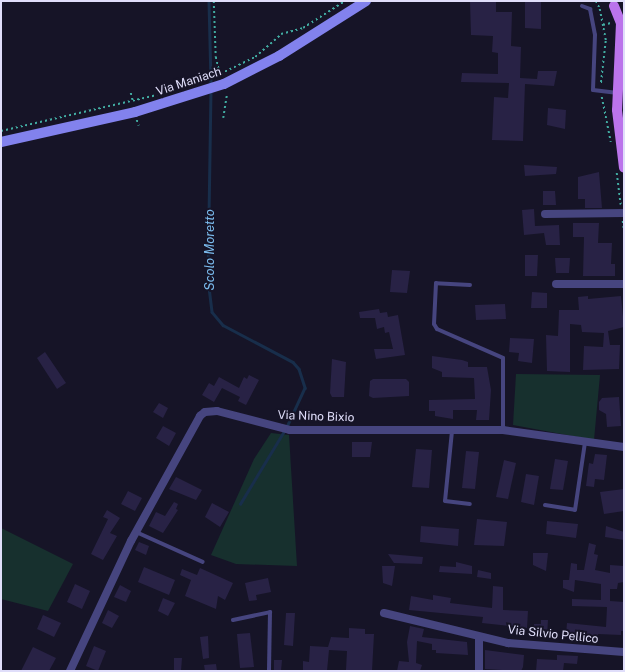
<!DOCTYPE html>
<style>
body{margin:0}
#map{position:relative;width:625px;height:672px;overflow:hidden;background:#161427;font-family:"Public Sans",sans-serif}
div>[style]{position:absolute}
.green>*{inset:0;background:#17302e}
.stream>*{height:2.5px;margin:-1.25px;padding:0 1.25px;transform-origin:1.25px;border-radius:1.25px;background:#182e4b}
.building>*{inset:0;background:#282245}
.path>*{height:1.5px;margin-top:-0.75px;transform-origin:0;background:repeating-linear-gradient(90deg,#41aba1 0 2px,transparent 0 5px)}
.lane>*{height:4px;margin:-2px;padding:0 2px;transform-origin:2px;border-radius:2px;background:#46457f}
.street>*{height:8px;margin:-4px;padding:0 4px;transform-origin:4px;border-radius:4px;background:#46457f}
.secondary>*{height:10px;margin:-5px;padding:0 5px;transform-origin:5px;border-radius:5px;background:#8282ed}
.primary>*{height:10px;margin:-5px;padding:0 5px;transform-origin:5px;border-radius:5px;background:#bb74eb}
span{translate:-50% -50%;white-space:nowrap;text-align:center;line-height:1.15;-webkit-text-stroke:4px #161427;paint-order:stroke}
.street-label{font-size:12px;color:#e0defa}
.water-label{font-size:13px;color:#7abaec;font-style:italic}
.frame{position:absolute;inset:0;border:2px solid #e0defa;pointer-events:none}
</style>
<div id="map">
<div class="green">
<div style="clip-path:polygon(516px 374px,600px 375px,594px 440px,513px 425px)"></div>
<div style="clip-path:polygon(271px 433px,289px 435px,297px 566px,236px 564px,211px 555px,254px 459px)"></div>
<div style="clip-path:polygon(1px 528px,73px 564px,48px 611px,1px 599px)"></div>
</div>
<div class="stream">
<div style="left:209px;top:1px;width:84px;rotate:88.6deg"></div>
<div style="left:211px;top:90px;width:189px;rotate:90.9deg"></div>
<div style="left:208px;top:279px;width:33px;rotate:83deg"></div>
<div style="left:212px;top:312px;width:17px;rotate:50deg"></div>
<div style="left:223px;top:325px;width:79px;rotate:27.9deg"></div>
<div style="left:293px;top:362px;width:9px;rotate:49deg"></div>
<div style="left:299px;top:369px;width:20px;rotate:72deg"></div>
<div style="left:305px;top:388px;width:43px;rotate:114.8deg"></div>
<div style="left:240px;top:504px;width:85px;rotate:-58.9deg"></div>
</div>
<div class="building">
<div style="clip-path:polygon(470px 1px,496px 1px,496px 12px,512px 12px,511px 46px,521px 47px,520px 78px,537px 79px,538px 71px,557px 71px,554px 86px,525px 84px,523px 141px,492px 140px,494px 97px,508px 98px,509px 83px,461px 82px,462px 73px,498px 74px,498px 53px,492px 52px,493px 36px,471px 35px)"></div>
<div style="clip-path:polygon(525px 1px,541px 1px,541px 29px,525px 28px)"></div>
<div style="clip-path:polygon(548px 108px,566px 110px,565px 129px,547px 125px)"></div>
<div style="clip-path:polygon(524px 165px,557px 167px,556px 174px,525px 176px)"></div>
<div style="clip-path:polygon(599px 172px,602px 208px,585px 208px,585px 199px,578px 199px,578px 177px)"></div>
<div style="clip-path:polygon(543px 191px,555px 191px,556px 205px,543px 205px)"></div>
<div style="clip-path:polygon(534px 209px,535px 226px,559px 225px,560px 245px,546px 245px,544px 233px,524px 235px,522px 210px)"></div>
<div style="clip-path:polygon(573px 223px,599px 223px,598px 243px,612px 243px,611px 264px,615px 264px,615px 276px,583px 276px,584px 237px,573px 237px)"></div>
<div style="clip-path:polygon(525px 255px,538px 255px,537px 276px,525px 276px)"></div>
<div style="clip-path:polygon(555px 258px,570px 258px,569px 273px,556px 273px)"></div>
<div style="clip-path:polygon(392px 270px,410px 271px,407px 293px,390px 292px)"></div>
<div style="clip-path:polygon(532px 292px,547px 293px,547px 308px,531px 308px)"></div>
<div style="clip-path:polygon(588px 296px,588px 299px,621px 296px,624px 327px,608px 331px,610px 345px,620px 345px,619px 369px,583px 370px,584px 346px,603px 347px,604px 333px,582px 332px,581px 325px,570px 324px,570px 372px,547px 371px,546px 335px,558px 336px,559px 310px,579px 310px,578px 297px)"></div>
<div style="clip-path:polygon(505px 304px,506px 319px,476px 320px,475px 305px)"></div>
<div style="clip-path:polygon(379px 309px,380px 313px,387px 312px,388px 317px,398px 315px,405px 355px,376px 359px,374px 349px,393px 349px,389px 332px,385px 333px,384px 327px,377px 329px,375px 318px,360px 318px,359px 312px)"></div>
<div style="clip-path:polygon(510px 338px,534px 339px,532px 363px,518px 361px,519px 353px,509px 352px)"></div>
<div style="clip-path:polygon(45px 352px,66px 383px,57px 389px,37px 358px)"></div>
<div style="clip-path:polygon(432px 356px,462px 360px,468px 362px,468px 367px,487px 367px,491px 390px,489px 420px,476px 420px,477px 410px,453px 410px,453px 419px,435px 416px,435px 411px,429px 411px,429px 400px,475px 399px,474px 378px,442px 377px,442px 372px,432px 368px)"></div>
<div style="clip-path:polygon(332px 359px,346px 362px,344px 397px,332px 397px,330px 393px)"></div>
<div style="clip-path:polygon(249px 375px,259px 380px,246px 405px,238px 401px,240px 397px,222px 388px,214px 402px,202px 395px,209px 383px,214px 386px,219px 377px,239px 388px,244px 377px,247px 379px)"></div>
<div style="clip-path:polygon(373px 379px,406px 379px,409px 382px,409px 396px,373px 398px,369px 396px,370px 381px)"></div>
<div style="clip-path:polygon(619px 397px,621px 426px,607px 427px,606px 414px,599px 410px,599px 402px,602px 398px)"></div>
<div style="clip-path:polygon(159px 403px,168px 408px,163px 418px,153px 412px)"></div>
<div style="clip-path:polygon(163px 426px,176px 433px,169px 446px,156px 438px)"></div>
<div style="clip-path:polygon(352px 442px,372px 442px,370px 457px,352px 457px)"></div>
<div style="clip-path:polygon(416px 449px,432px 450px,429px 488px,412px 487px)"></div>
<div style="clip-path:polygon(466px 451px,479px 452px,475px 489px,462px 488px)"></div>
<div style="clip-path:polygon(595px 454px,607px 455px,604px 480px,595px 479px,594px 487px,586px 486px,589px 463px,593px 464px)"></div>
<div style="clip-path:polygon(555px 459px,568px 461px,563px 490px,550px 489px)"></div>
<div style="clip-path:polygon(504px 460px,516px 463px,508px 499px,496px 497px)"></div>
<div style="clip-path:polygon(526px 474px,539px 476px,534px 505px,521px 502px)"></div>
<div style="clip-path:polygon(176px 477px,202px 490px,196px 500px,169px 489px)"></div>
<div style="clip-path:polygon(624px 489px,624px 511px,604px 514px,600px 492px)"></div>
<div style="clip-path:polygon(128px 491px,142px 498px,135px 511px,121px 504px)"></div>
<div style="clip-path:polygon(174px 502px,178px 504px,176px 509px,178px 510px,163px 533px,149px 526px,156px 512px,165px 516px)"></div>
<div style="clip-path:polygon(212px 503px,229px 512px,220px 527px,205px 517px)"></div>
<div style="clip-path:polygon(107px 510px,120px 518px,110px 533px,117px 536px,103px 560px,91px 554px,108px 519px,103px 517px)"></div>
<div style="clip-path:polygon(477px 519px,507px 522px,504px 546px,474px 545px)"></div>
<div style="clip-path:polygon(547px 521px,578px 524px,576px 538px,546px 534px)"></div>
<div style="clip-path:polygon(421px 526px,459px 529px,458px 546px,420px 542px)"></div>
<div style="clip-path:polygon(606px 526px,624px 532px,624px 540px,605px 537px)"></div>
<div style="clip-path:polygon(139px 542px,149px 546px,146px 555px,135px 550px)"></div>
<div style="clip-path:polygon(589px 543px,596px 545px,594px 554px,598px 555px,595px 570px,610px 573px,610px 565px,624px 566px,624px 582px,618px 583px,617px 589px,610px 589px,610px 601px,624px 602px,624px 631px,621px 631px,621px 635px,598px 634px,597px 642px,566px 634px,567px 623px,606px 627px,607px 607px,572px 606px,572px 599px,601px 600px,601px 584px,575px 580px,574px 592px,563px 588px,563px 580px,569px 580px,571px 563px,577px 564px,577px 570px,584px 570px)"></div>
<div style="clip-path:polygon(533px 553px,548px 553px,546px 571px,533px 565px)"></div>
<div style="clip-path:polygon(388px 554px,423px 557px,422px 564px,394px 563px)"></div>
<div style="clip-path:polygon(456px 562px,472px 566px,472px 574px,439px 572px,440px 566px,456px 567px)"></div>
<div style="clip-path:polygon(382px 566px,395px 566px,392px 586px,383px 583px)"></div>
<div style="clip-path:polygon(144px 567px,175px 580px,169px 595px,138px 582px)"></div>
<div style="clip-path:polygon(200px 568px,233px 583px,225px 600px,218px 596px,216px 609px,185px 596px,191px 580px,180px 575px,182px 569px,197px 575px)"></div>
<div style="clip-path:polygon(478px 570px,491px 573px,491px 579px,477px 577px)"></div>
<div style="clip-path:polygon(268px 578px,271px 592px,256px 595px,257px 600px,249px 601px,245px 583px)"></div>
<div style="clip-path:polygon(75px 584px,90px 591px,82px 609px,67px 602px)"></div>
<div style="clip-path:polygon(120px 585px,131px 591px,126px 602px,114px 597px)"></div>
<div style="clip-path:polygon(493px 586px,503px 587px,503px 610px,528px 611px,527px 628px,482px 623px,483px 617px,409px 610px,411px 596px,433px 600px,433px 595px,451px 598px,450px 603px,492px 608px)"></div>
<div style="clip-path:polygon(163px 598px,175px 603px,168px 616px,158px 611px)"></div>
<div style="clip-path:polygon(108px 610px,119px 616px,112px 628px,102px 623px)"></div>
<div style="clip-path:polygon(286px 613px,295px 613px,293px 646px,284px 645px)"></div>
<div style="clip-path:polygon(43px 615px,61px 623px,54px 637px,37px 629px)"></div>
<div style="clip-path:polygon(541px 620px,548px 620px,547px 636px,533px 635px,534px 624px,541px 624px)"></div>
<div style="clip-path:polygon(410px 626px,424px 629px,422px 637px,467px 642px,468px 655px,436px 653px,436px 650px,432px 650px,432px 644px,417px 641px,416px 663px,422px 665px,420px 671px,397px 671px,399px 661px,409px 662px,407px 642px)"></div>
<div style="clip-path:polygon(349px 628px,365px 629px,365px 634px,374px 634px,372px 671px,346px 670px,347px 651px,329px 650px,327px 671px,303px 671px,303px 661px,309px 662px,310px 646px,328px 647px,331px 637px,349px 638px)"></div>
<div style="clip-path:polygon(250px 633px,254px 667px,240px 668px,237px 634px)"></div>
<div style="clip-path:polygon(208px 636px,209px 658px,203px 659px,200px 637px)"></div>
<div style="clip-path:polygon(94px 646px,106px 651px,98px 671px,86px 666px)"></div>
<div style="clip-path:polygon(33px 647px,56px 658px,49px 671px,21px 671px)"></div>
<div style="clip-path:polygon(485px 650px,524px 655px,523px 667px,521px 671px,485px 669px)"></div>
<div style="clip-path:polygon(557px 655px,578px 656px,577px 664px,564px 663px,563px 671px,536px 671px,537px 659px,557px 660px)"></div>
<div style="clip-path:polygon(174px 658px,182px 658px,181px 671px,174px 671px)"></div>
<div style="clip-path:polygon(274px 660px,282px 660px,281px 671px,274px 671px)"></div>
<div style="clip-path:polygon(216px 664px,217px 671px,205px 671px,204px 665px)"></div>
</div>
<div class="path">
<div style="left:214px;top:1px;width:56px;rotate:88deg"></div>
<div style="left:216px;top:57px;width:17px;rotate:77deg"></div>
<div style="left:596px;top:1px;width:9px;rotate:63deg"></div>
<div style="left:600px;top:9px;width:33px;rotate:79deg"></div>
<div style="left:606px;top:41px;width:44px;rotate:96.5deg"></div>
<div style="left:603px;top:25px;width:8px;rotate:-14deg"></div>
<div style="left:216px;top:76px;width:43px;rotate:-26deg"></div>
<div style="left:255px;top:57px;width:35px;rotate:-41deg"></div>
<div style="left:281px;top:34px;width:23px;rotate:-15deg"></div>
<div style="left:303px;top:28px;width:50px;rotate:-32.7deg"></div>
<div style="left:131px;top:93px;width:8px;rotate:76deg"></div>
<div style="left:602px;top:97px;width:46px;rotate:78.7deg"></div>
<div style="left:223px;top:118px;width:25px;rotate:-81deg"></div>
<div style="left:137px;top:120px;width:6px;rotate:72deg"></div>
<div style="left:1px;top:131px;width:160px;rotate:-13deg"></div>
<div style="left:617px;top:173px;width:32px;rotate:83deg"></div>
<div style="left:623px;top:221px;width:8px;rotate:83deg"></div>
</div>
<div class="lane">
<div style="left:582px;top:6px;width:9px;rotate:21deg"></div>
<div style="left:590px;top:9px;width:26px;rotate:79deg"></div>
<div style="left:595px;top:35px;width:55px;rotate:92.1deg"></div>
<div style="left:593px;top:90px;width:23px;rotate:7deg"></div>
<div style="left:470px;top:285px;width:34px;rotate:-177deg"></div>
<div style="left:436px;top:283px;width:41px;rotate:92.8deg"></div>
<div style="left:434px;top:324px;width:6px;rotate:59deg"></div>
<div style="left:437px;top:329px;width:72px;rotate:23.7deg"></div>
<div style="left:503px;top:358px;width:72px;rotate:90deg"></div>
<div style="left:452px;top:431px;width:70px;rotate:95.7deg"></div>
<div style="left:445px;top:501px;width:25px;rotate:7deg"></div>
<div style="left:545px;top:505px;width:30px;rotate:9deg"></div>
<div style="left:575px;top:510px;width:69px;rotate:-81.6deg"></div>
<div style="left:136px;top:532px;width:73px;rotate:24.1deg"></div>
<div style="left:233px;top:620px;width:38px;rotate:-12deg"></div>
<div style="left:270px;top:612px;width:59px;rotate:91deg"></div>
</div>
<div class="street">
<div style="left:545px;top:214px;width:79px;rotate:-0.7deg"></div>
<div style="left:556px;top:284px;width:68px"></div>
<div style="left:384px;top:613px;width:128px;rotate:13.6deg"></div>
<div style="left:508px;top:643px;width:116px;rotate:4.4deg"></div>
<div style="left:70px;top:671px;width:144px;rotate:-64.9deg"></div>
<div style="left:131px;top:541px;width:143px;rotate:-61.1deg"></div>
<div style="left:200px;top:416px;width:6px;rotate:-39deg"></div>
<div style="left:205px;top:412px;width:12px;rotate:-5deg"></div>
<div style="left:217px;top:411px;width:75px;rotate:14.6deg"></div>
<div style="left:290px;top:430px;width:213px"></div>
<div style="left:503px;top:430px;width:122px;rotate:8deg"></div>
<div style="left:479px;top:671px;width:34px;rotate:-90deg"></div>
</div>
<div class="secondary">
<div style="left:1px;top:142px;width:137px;rotate:-12.6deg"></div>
<div style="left:135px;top:112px;width:93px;rotate:-17.5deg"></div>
<div style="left:224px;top:84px;width:62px;rotate:-27deg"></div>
<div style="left:279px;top:56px;width:103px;rotate:-32.3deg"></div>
</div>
<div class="primary">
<div style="left:614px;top:6px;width:18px;rotate:68deg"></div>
<div style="left:621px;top:23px;width:87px;rotate:92.6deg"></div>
<div style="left:617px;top:110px;width:58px;rotate:83.1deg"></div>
</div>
<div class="street-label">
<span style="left:189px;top:82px;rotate:-18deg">Via Maniach</span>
<span style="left:316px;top:417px;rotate:2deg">Via Nino Bixio</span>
<span style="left:553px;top:635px;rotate:6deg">Via Silvio Pellico</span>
</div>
<div class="water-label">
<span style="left:210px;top:250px;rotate:-90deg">Scolo Moretto</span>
</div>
<div class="frame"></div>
</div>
